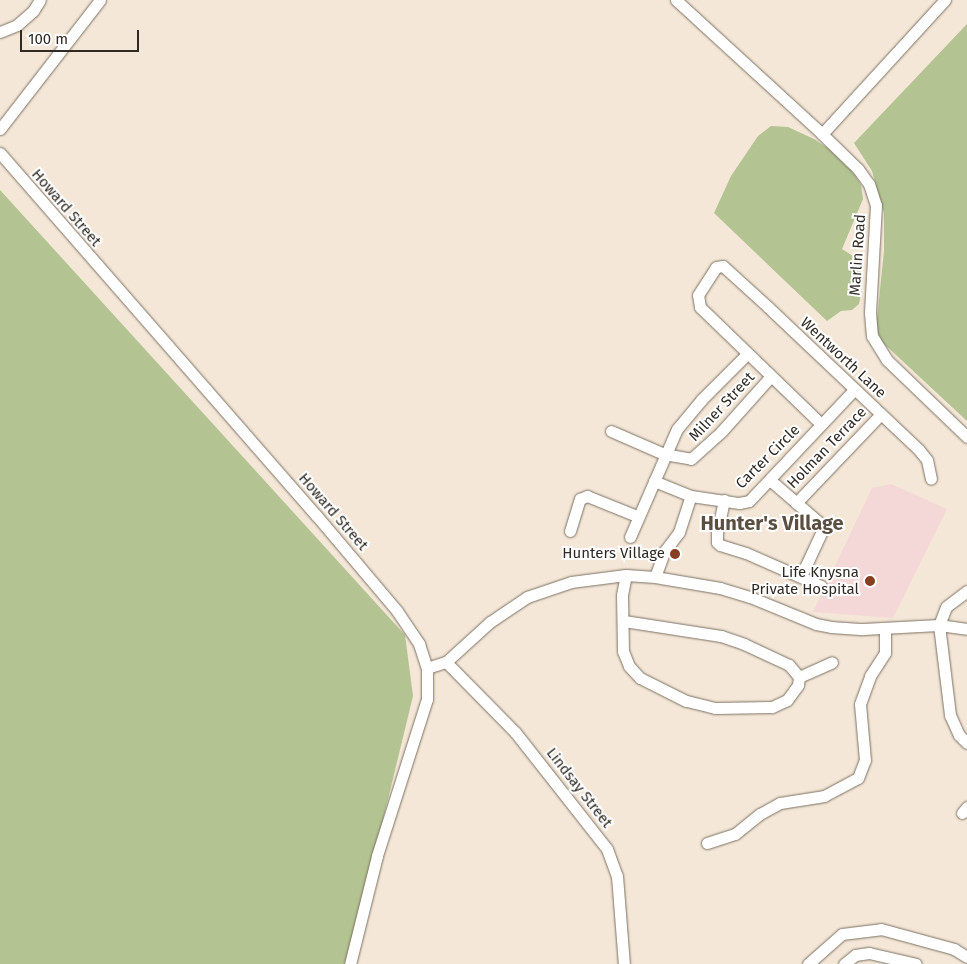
<!DOCTYPE html>
<style>
body{margin:0}
#map{position:relative;width:967px;height:964px;overflow:hidden;background:#f4e7d7;font-family:"Fira Sans",sans-serif}
div>[style]{position:absolute}
.medical>*{inset:0;background:#f3d8d7}
.green>*{inset:0;background:#b3c392}
.roads{filter:drop-shadow(0 0 1px #7d7163) drop-shadow(0 0 1px #7d7163)}
.minor>*{height:11px;margin:-5.5px;padding:0 5.5px;transform-origin:5.5px;border-radius:5.5px;background:#fff}
.dots>*{width:14px;height:14px;translate:-50% -50%;box-sizing:border-box;border:2px solid #fff;border-radius:50%}
span{translate:-50% -50%;white-space:nowrap;text-align:center;line-height:1.15;-webkit-text-stroke:4px #fff;paint-order:stroke}
.street-label{font-size:15px;color:#2f2a24}
.poi-label{font-size:15px;color:#2f2a24}
.right{translate:-100% -50%;text-align:right}
.district-label{font-size:20px;color:#5a4f41;font-weight:700}
.scale{position:absolute;left:20px;top:30px;width:119px;height:22px;box-sizing:border-box;border:2px solid #2f2a24;border-top:0;padding-left:6px;font-size:15px;line-height:18px;white-space:nowrap;color:#2f2a24;-webkit-text-stroke:4px #fff;paint-order:stroke}
</style>
<div id="map">
<div class="medical">
<div style="clip-path:polygon(891px 484px,947px 509px,893px 618px,813px 612px,872px 488px)"></div>
</div>
<div class="green">
<div style="clip-path:polygon(967px 24px,967px 421px,882px 342px,876px 329px,884px 251px,884px 213px,872px 171px,854px 143px)"></div>
<div style="clip-path:polygon(771px 126px,788px 127px,814px 139px,832px 151px,850px 168px,861px 185px,863px 199px,842px 249px,859px 260px,862px 289px,859px 304px,852px 310px,841px 311px,827px 321px,714px 213px,731px 176px,758px 136px)"></div>
<div style="clip-path:polygon(0 190px,405px 635px,413px 696px,348px 964px,0 964px)"></div>
</div>
<div class="roads">
<div class="minor">
<div style="left:676px;top:0;width:198px;rotate:42.5deg"></div>
<div style="left:822px;top:134px;width:50px;rotate:44.2deg"></div>
<div style="left:858px;top:169px;width:19px;rotate:54deg"></div>
<div style="left:869px;top:184px;width:22px;rotate:72deg"></div>
<div style="left:876px;top:205px;width:108px;rotate:93.2deg"></div>
<div style="left:870px;top:313px;width:23px;rotate:85deg"></div>
<div style="left:872px;top:336px;width:28px;rotate:58deg"></div>
<div style="left:887px;top:360px;width:111px;rotate:43.9deg"></div>
<div style="left:0;top:32px;width:18px;rotate:-22deg"></div>
<div style="left:17px;top:25px;width:21px;rotate:-41deg"></div>
<div style="left:33px;top:11px;width:13px;rotate:-58deg"></div>
<div style="left:0;top:129px;width:163px;rotate:-52.2deg"></div>
<div style="left:822px;top:134px;width:182px;rotate:-47.5deg"></div>
<div style="left:0;top:153px;width:481px;rotate:48.9deg"></div>
<div style="left:316px;top:515px;width:126px;rotate:49.8deg"></div>
<div style="left:397px;top:611px;width:40px;rotate:56deg"></div>
<div style="left:419px;top:644px;width:25px;rotate:72deg"></div>
<div style="left:427px;top:668px;width:31px;rotate:90deg"></div>
<div style="left:427px;top:699px;width:165px;rotate:107.7deg"></div>
<div style="left:377px;top:856px;width:111px;rotate:104deg"></div>
<div style="left:821px;top:424px;width:168px;rotate:-136deg"></div>
<div style="left:700px;top:307px;width:12px;rotate:-99deg"></div>
<div style="left:698px;top:295px;width:33px;rotate:-57deg"></div>
<div style="left:716px;top:267px;width:7px;rotate:-8deg"></div>
<div style="left:723px;top:266px;width:61px;rotate:42.3deg"></div>
<div style="left:768px;top:307px;width:208px;rotate:43.4deg"></div>
<div style="left:919px;top:450px;width:13px;rotate:51deg"></div>
<div style="left:927px;top:460px;width:19px;rotate:78deg"></div>
<div style="left:611px;top:431px;width:58px;rotate:23.5deg"></div>
<div style="left:664px;top:454px;width:27px;rotate:10deg"></div>
<div style="left:691px;top:459px;width:40px;rotate:-42deg"></div>
<div style="left:721px;top:432px;width:75px;rotate:-48.2deg"></div>
<div style="left:770px;top:480px;width:69px;rotate:40.9deg"></div>
<div style="left:822px;top:525px;width:6px;rotate:90deg"></div>
<div style="left:822px;top:531px;width:50px;rotate:115deg"></div>
<div style="left:654px;top:481px;width:40px;rotate:22deg"></div>
<div style="left:691px;top:496px;width:49px;rotate:8.3deg"></div>
<div style="left:739px;top:503px;width:10px;rotate:-11deg"></div>
<div style="left:749px;top:501px;width:153px;rotate:-46.6deg"></div>
<div style="left:724px;top:500px;width:33px;rotate:102deg"></div>
<div style="left:717px;top:532px;width:10px;rotate:90deg"></div>
<div style="left:717px;top:542px;width:4px;rotate:45deg"></div>
<div style="left:720px;top:545px;width:27px;rotate:17deg"></div>
<div style="left:746px;top:553px;width:82px;rotate:23.7deg"></div>
<div style="left:796px;top:503px;width:123px;rotate:-46.3deg"></div>
<div style="left:570px;top:531px;width:34px;rotate:-73deg"></div>
<div style="left:580px;top:499px;width:8px;rotate:-23deg"></div>
<div style="left:587px;top:496px;width:54px;rotate:21.8deg"></div>
<div style="left:630px;top:537px;width:118px;rotate:-66.5deg"></div>
<div style="left:677px;top:429px;width:38px;rotate:-50deg"></div>
<div style="left:701px;top:400px;width:65px;rotate:-45deg"></div>
<div style="left:655px;top:577px;width:27px;rotate:-70deg"></div>
<div style="left:664px;top:552px;width:25px;rotate:-53deg"></div>
<div style="left:679px;top:532px;width:38px;rotate:-72deg"></div>
<div style="left:967px;top:591px;width:26px;rotate:143deg"></div>
<div style="left:946px;top:607px;width:19px;rotate:111deg"></div>
<div style="left:939px;top:625px;width:91px;rotate:83deg"></div>
<div style="left:950px;top:715px;width:22px;rotate:66deg"></div>
<div style="left:959px;top:735px;width:11px;rotate:45deg"></div>
<div style="left:624px;top:621px;width:98px;rotate:8.8deg"></div>
<div style="left:721px;top:636px;width:24px;rotate:19deg"></div>
<div style="left:744px;top:644px;width:50px;rotate:25deg"></div>
<div style="left:789px;top:665px;width:16px;rotate:50deg"></div>
<div style="left:799px;top:677px;width:8px;rotate:97deg"></div>
<div style="left:798px;top:685px;width:19px;rotate:126deg"></div>
<div style="left:787px;top:700px;width:17px;rotate:155deg"></div>
<div style="left:772px;top:707px;width:57px;rotate:179deg"></div>
<div style="left:715px;top:708px;width:30px;rotate:-166deg"></div>
<div style="left:686px;top:701px;width:51px;rotate:-153.4deg"></div>
<div style="left:640px;top:678px;width:16px;rotate:-133deg"></div>
<div style="left:629px;top:666px;width:16px;rotate:-112deg"></div>
<div style="left:623px;top:651px;width:56px;rotate:-91deg"></div>
<div style="left:622px;top:595px;width:20px;rotate:-79deg"></div>
<div style="left:446px;top:662px;width:98px;rotate:45.4deg"></div>
<div style="left:515px;top:732px;width:149px;rotate:51.8deg"></div>
<div style="left:607px;top:849px;width:29px;rotate:70deg"></div>
<div style="left:617px;top:876px;width:88px;rotate:85.5deg"></div>
<div style="left:427px;top:668px;width:20px;rotate:-18deg"></div>
<div style="left:446px;top:662px;width:59px;rotate:-42.3deg"></div>
<div style="left:490px;top:622px;width:45px;rotate:-34deg"></div>
<div style="left:527px;top:597px;width:46px;rotate:-18.8deg"></div>
<div style="left:571px;top:582px;width:55px;rotate:-7.3deg"></div>
<div style="left:626px;top:575px;width:29px;rotate:4deg"></div>
<div style="left:655px;top:577px;width:66px;rotate:9.6deg"></div>
<div style="left:720px;top:588px;width:31px;rotate:17deg"></div>
<div style="left:750px;top:597px;width:71px;rotate:22.2deg"></div>
<div style="left:816px;top:624px;width:15px;rotate:11deg"></div>
<div style="left:831px;top:627px;width:32px;rotate:4deg"></div>
<div style="left:863px;top:629px;width:76px;rotate:-3deg"></div>
<div style="left:939px;top:625px;width:28px;rotate:8deg"></div>
<div style="left:799px;top:677px;width:36px;rotate:-24deg"></div>
<div style="left:962px;top:813px;width:8px;rotate:-50deg"></div>
<div style="left:707px;top:843px;width:29px;rotate:-18deg"></div>
<div style="left:735px;top:834px;width:32px;rotate:-39deg"></div>
<div style="left:760px;top:814px;width:23px;rotate:-29deg"></div>
<div style="left:780px;top:803px;width:45px;rotate:-9deg"></div>
<div style="left:824px;top:796px;width:38px;rotate:-28deg"></div>
<div style="left:858px;top:778px;width:19px;rotate:-69deg"></div>
<div style="left:865px;top:760px;width:56px;rotate:-95.1deg"></div>
<div style="left:860px;top:704px;width:30px;rotate:-70deg"></div>
<div style="left:870px;top:676px;width:27px;rotate:-57deg"></div>
<div style="left:885px;top:653px;width:25px;rotate:-90deg"></div>
<div style="left:808px;top:964px;width:45px;rotate:-41.4deg"></div>
<div style="left:842px;top:934px;width:39px;rotate:-7deg"></div>
<div style="left:881px;top:929px;width:76px;rotate:15.3deg"></div>
<div style="left:954px;top:949px;width:15px;rotate:32deg"></div>
<div style="left:844px;top:964px;width:14px;rotate:-39deg"></div>
<div style="left:855px;top:955px;width:14px;rotate:-8deg"></div>
<div style="left:869px;top:953px;width:48px;rotate:13.2deg"></div>
</div>
</div>
<div class="dots">
<div style="left:675px;top:554px;background:#863f1f"></div>
<div style="left:870px;top:581px;background:#863f1f"></div>
</div>
<div class="street-label">
<span style="left:66px;top:208px;rotate:49deg">Howard Street</span>
<span style="left:858px;top:255px;rotate:-86deg">Marlin Road</span>
<span style="left:843px;top:358px;rotate:43deg">Wentworth Lane</span>
<span style="left:722px;top:407px;rotate:-47deg">Milner Street</span>
<span style="left:827px;top:448px;rotate:-46deg">Holman Terrace</span>
<span style="left:768px;top:457px;rotate:-45deg">Carter Circle</span>
<span style="left:333px;top:512px;rotate:49deg">Howard Street</span>
<span style="left:579px;top:788px;rotate:52deg">Lindsay Street</span>
</div>
<div class="poi-label">
<span class="right" style="left:665px;top:554px">Hunters Village</span>
<span class="right" style="left:859px;top:581px">Life Knysna<br>Private Hospital</span>
</div>
<div class="district-label">
<span style="left:772px;top:523px">Hunter's Village</span>
</div>
<div class="scale">100 m</div>
</div>
